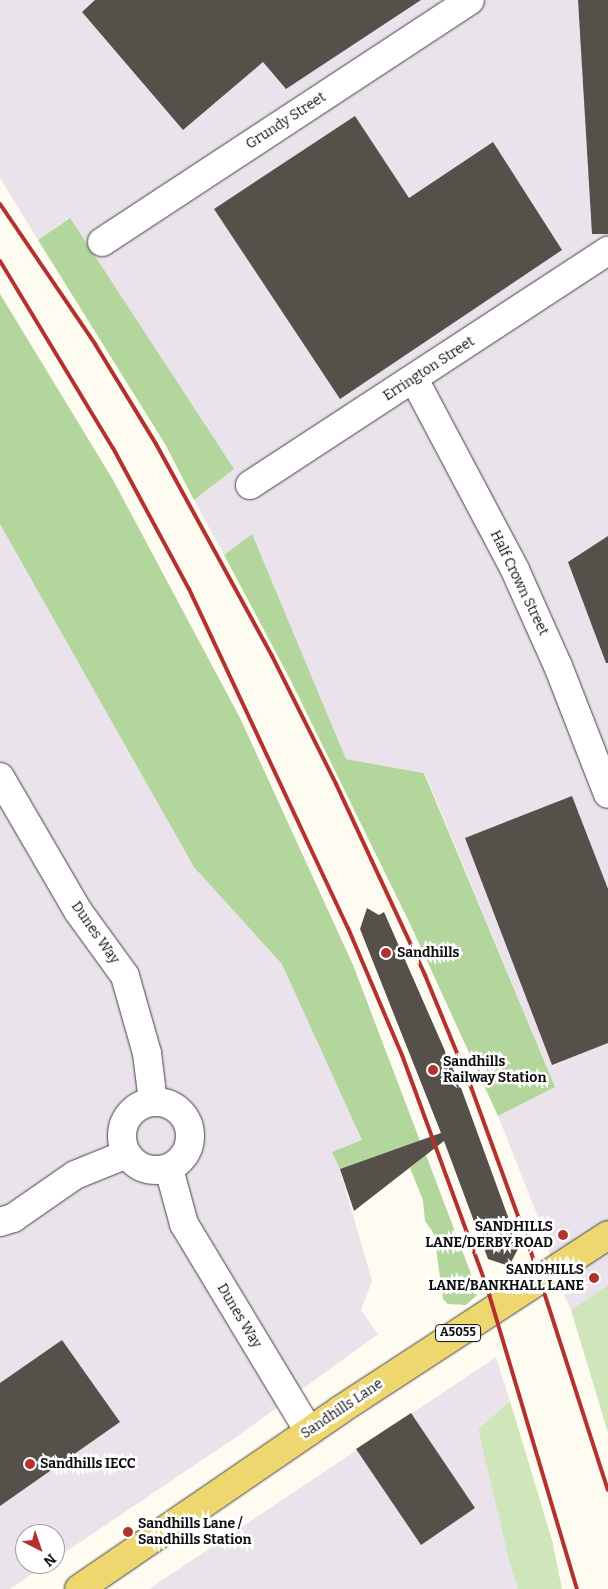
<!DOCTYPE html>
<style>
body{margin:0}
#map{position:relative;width:608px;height:1589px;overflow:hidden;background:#fefcf0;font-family:Bitter,serif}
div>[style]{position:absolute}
.industrial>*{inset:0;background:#ebe3ec}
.green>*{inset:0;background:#cfe6bb}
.forest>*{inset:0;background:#b2d69c}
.building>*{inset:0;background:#56504b}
.roads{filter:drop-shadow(0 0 1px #414141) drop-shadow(0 0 1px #414141)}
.minor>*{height:28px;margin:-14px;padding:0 14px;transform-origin:14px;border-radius:14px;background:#fff}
.minor>.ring{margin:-14px;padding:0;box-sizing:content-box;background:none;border:28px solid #fff;border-radius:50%}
.major>*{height:28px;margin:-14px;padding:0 14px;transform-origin:14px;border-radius:14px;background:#efd76f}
.rail>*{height:4px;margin:-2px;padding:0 2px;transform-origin:2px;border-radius:2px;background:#b4312f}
.dots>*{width:14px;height:14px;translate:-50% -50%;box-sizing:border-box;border:2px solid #fff;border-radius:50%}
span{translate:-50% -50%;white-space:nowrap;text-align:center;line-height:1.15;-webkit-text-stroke:5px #fff;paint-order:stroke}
.shield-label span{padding:1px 4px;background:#fff;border:1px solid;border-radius:4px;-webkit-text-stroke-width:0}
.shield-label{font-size:12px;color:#0e0e0e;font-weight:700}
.street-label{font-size:14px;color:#0e0e0e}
.poi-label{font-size:14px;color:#0e0e0e;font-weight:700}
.left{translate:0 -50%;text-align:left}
.right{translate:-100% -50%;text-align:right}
.north{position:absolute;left:15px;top:1524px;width:50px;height:50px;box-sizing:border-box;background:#fff;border:1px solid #9f9f9f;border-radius:50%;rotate:139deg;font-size:14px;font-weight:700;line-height:20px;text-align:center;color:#0e0e0e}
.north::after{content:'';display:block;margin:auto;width:18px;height:22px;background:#b4312f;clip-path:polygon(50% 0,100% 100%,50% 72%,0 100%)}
</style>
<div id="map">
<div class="industrial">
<div style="clip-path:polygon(0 0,608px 0,608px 1285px,571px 1310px,553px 1271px,547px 1240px,498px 1116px,555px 1087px,425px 773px,346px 759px,252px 535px,224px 555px,194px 500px,233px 469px,69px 218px,38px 240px,0 178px)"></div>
<div style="clip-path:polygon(0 294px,113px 480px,240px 718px,353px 965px,420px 1141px,340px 1170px,372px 1281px,361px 1310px,378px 1334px,235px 1438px,55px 1559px,55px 1534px,25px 1534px,25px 1564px,47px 1564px,10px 1589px,0 1589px)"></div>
<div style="clip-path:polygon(496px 1357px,510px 1401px,478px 1429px,518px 1589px,149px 1589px)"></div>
</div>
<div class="green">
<div style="clip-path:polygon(608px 1285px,608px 1433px,571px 1310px)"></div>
<div style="clip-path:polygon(510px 1401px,552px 1540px,562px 1589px,518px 1589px,510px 1564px,478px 1429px)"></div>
</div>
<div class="forest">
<div style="clip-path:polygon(70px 218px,234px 469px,194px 500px,165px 444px,38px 240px)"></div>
<div style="clip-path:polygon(0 294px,113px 480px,240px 718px,353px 965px,420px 1141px,340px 1169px,332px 1152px,362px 1140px,282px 964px,194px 867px,0 524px)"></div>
<div style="clip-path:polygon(252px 534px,346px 759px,424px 773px,555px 1087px,498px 1116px,411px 926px,290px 679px,224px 555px)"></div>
<div style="clip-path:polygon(426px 1155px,476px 1287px,477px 1295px,466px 1305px,448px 1304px,443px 1299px,434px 1234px,425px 1221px,423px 1200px,410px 1168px)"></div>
</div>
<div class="building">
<div style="clip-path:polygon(95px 0,421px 0,286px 89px,263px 62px,183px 130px,82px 12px)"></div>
<div style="clip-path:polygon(578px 0,608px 0,608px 234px,592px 234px)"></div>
<div style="clip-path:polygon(355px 116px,409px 198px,493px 142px,562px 250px,340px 399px,214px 209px)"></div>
<div style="clip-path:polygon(608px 536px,608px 663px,606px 663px,568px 562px)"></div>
<div style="clip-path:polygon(572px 796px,608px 889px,608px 1043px,552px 1065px,465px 838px)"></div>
<div style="clip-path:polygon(367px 908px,379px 915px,384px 912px,460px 1085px,519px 1247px,509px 1266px,488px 1259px,444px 1141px,354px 1211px,340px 1169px,441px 1133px,360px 929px)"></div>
<div style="clip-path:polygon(62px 1340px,120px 1422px,0 1506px,0 1383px)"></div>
<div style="clip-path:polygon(411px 1413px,475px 1508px,421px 1545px,356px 1449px)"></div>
</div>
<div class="roads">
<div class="minor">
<div style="left:102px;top:242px;width:440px;rotate:-33.3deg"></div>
<div style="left:414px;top:379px;width:216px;rotate:62.1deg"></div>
<div style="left:515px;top:570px;width:105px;rotate:65.9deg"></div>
<div style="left:558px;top:666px;width:137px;rotate:68.7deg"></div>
<div style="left:250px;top:485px;width:428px;rotate:-33.2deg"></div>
<div style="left:0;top:777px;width:155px;rotate:59.8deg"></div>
<div style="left:78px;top:911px;width:80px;rotate:54.1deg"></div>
<div style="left:125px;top:976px;width:80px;rotate:74.1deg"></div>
<div style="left:147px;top:1053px;width:49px;rotate:83deg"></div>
<div class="ring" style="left:122px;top:1102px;width:40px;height:40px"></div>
<div style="left:169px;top:1169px;width:57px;rotate:74.7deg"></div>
<div style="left:184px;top:1224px;width:242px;rotate:58.9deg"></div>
<div style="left:0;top:1222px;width:14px;rotate:-17deg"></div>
<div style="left:13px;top:1218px;width:75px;rotate:-34.7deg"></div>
<div style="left:75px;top:1175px;width:56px;rotate:-22deg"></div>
</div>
<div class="major">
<div style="left:79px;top:1589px;width:316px;rotate:-34.4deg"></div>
<div style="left:340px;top:1410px;width:320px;rotate:-33.1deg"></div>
</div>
</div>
<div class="rail">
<div style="left:0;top:204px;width:169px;rotate:55.8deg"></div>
<div style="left:95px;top:344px;width:117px;rotate:58.6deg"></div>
<div style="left:156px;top:444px;width:242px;rotate:61.3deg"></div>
<div style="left:272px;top:656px;width:143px;rotate:63.4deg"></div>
<div style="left:336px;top:784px;width:211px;rotate:65deg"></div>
<div style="left:425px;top:975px;width:121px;rotate:67.7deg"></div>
<div style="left:471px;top:1087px;width:176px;rotate:70deg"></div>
<div style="left:531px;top:1252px;width:250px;rotate:72.1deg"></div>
<div style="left:0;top:261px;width:218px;rotate:58.9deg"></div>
<div style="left:113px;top:448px;width:160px;rotate:61.7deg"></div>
<div style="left:189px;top:589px;width:374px;rotate:64.9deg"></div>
<div style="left:348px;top:928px;width:138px;rotate:67deg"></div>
<div style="left:402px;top:1055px;width:244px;rotate:69.9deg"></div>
<div style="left:486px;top:1284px;width:318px;rotate:73.4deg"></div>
</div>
<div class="dots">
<div style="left:386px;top:953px;background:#b4312f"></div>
<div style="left:433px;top:1070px;background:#b4312f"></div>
<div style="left:563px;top:1235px;background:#b4312f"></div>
<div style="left:594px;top:1278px;background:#b4312f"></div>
<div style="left:30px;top:1464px;background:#b4312f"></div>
<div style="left:128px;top:1532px;background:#b4312f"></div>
</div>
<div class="shield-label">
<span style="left:458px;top:1333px">A5055</span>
</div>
<div class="street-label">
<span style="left:286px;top:121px;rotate:-33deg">Grundy Street</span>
<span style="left:429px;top:369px;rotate:-33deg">Errington Street</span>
<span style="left:519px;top:583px;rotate:64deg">Half Crown Street</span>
<span style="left:95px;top:933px;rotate:55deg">Dunes Way</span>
<span style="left:239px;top:1316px;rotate:59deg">Dunes Way</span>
<span style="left:342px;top:1409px;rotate:-34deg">Sandhills Lane</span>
</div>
<div class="poi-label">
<span class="left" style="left:397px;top:953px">Sandhills</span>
<span class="left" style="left:443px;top:1070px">Sandhills<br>Railway Station</span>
<span class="right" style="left:553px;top:1235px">SANDHILLS<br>LANE/DERBY ROAD</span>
<span class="right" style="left:584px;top:1278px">SANDHILLS<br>LANE/BANKHALL LANE</span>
<span class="left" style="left:40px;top:1464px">Sandhills IECC</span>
<span class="left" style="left:138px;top:1532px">Sandhills Lane /<br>Sandhills Station</span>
</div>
<div class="north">N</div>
</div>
